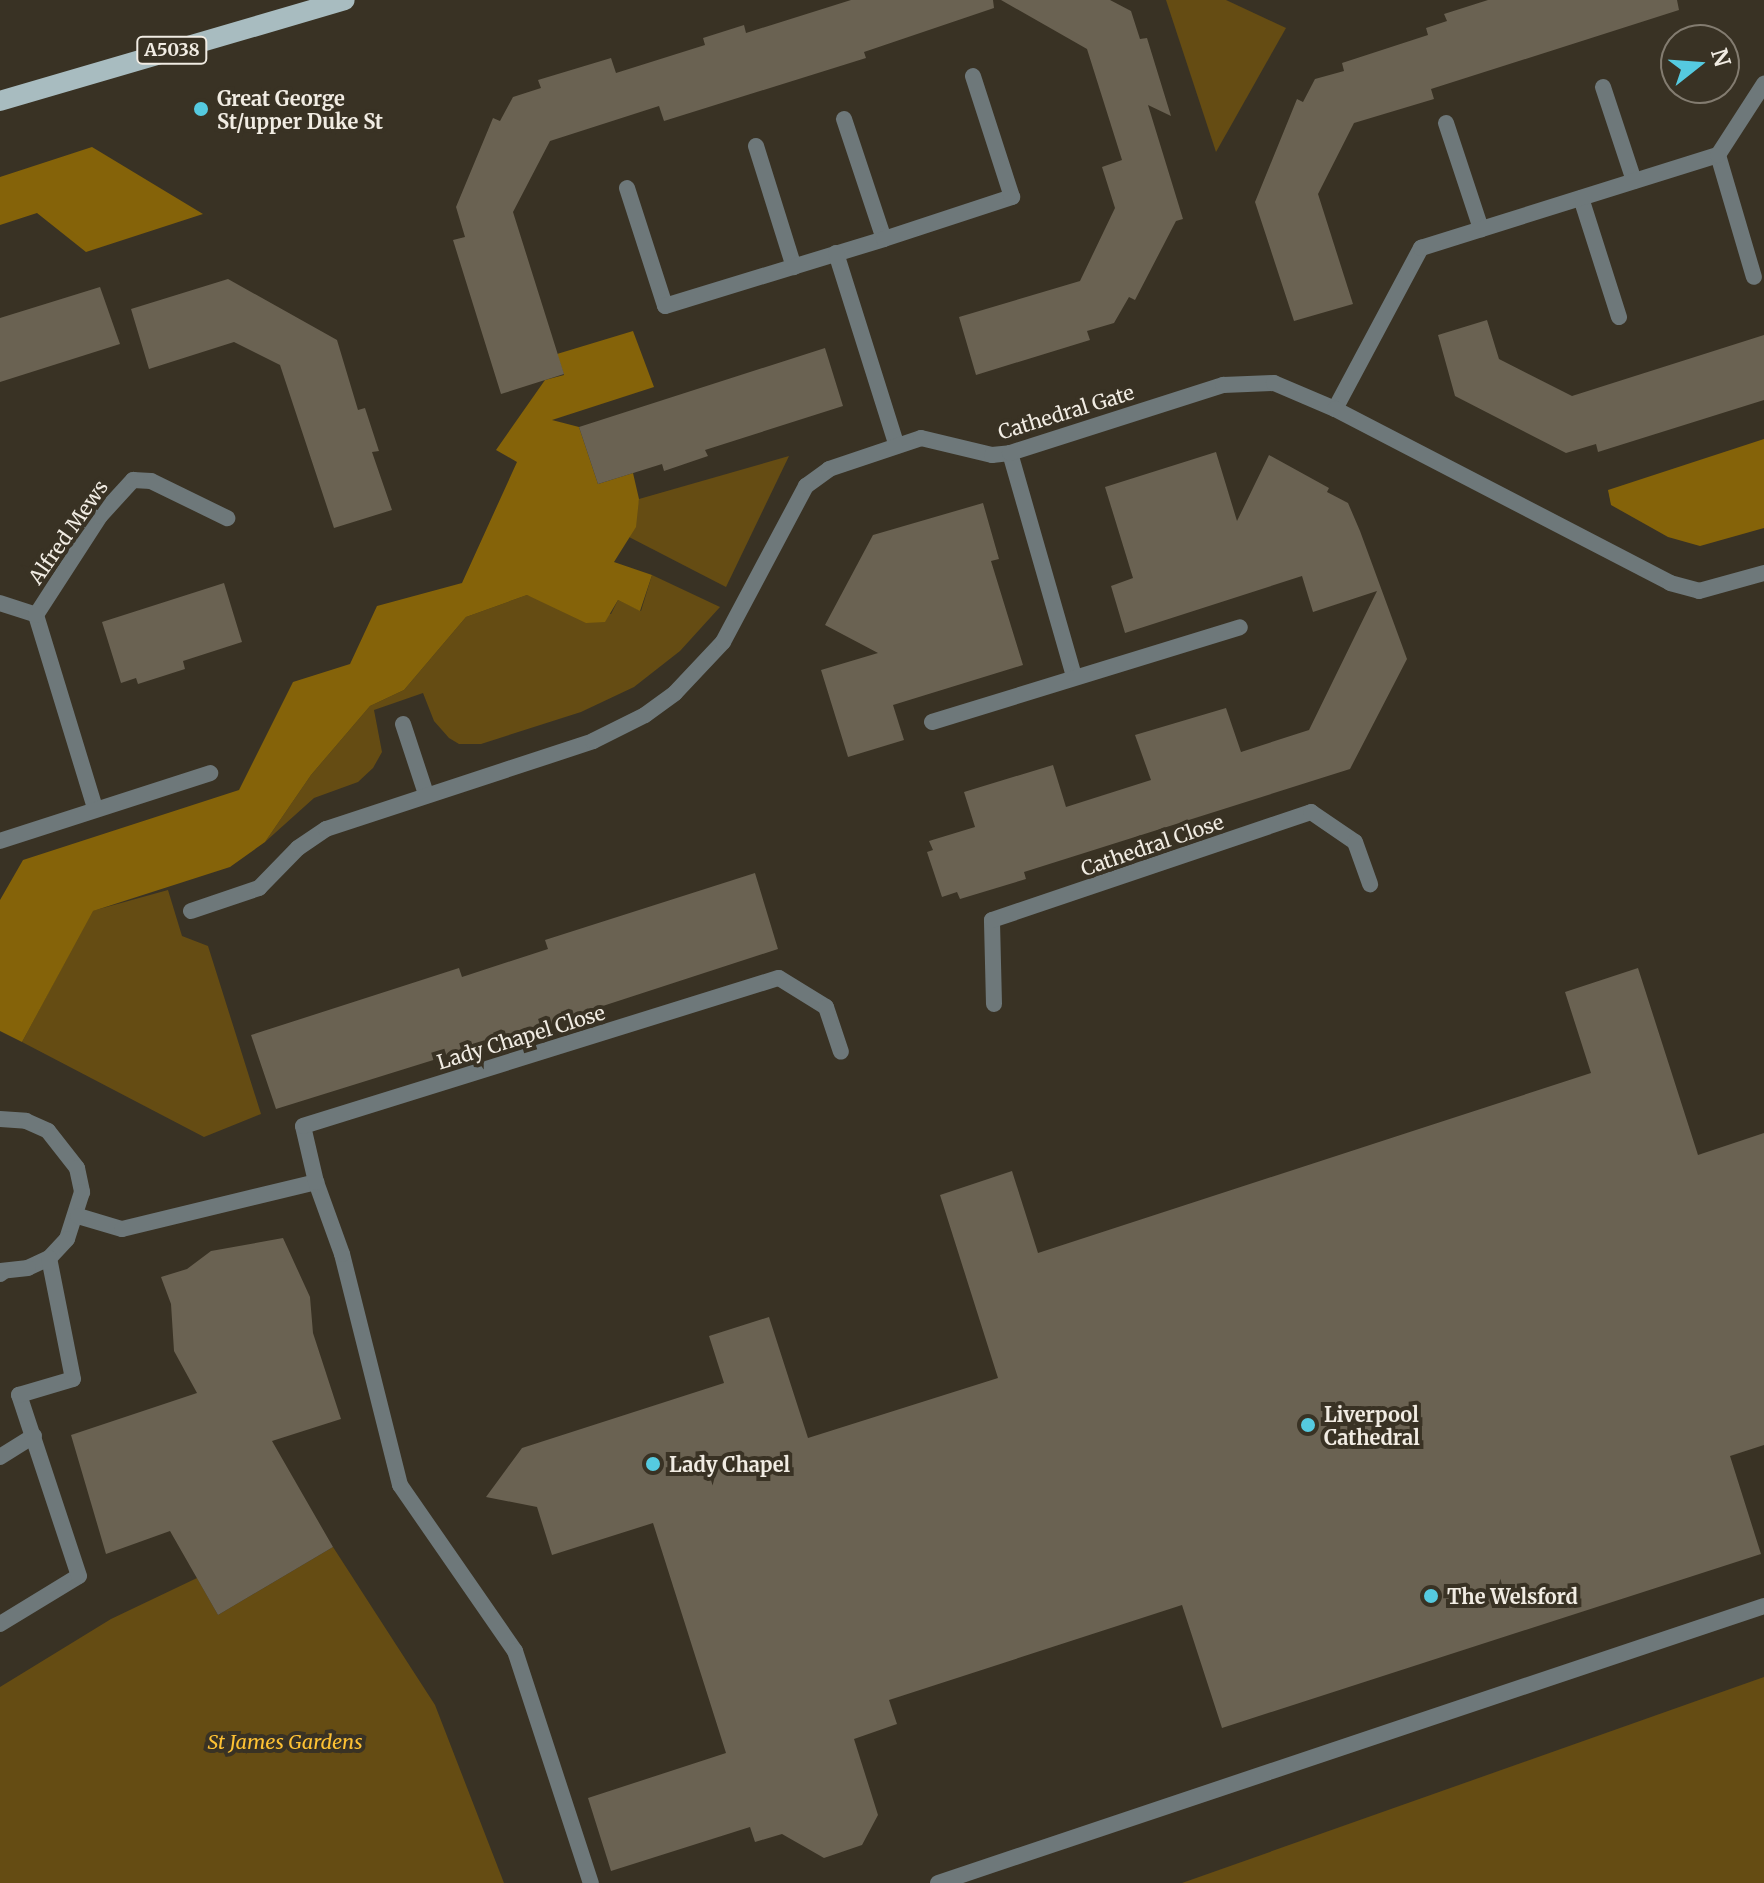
<!DOCTYPE html>
<style>
body{margin:0}
#map{position:relative;width:1764px;height:1883px;overflow:hidden;background:#393224;font-family:Merriweather,serif}
div>[style]{position:absolute}
.green>*{inset:0;background:#654c13}
.forest>*{inset:0;background:#856309}
.building>*{inset:0;background:#6a6252}
.service>*{height:16px;margin:-8px;padding:0 8px;transform-origin:8px;border-radius:8px;background:#6e787a}
.minor>*{height:16px;margin:-8px;padding:0 8px;transform-origin:8px;border-radius:8px;background:#6e787a}
.primary>*{height:20px;margin:-10px;padding:0 10px;transform-origin:10px;border-radius:10px;background:#a8bcc0}
.dots>*{width:22px;height:22px;translate:-50% -50%;box-sizing:border-box;border:4px solid #393224;border-radius:50%}
span{translate:-50% -50%;white-space:nowrap;text-align:center;line-height:1.15;-webkit-text-stroke:8px #393224;paint-order:stroke}
.shield-label span{padding:2px 6px;background:#393224;border:2px solid;border-radius:6px;-webkit-text-stroke-width:0}
.shield-label{font-size:18px;color:#f1ece3;font-weight:700}
.poi-label{font-size:20px;color:#f1ece3;font-weight:700}
.left{translate:0 -50%;text-align:left}
.street-label{font-size:20px;color:#f1ece3}
.park-label{font-size:20px;color:#fdc133;font-style:italic}
.north{position:absolute;left:1660px;top:24px;width:80px;height:80px;box-sizing:border-box;background:#393224;border:2px solid #837c70;border-radius:50%;rotate:73deg;font-size:22px;font-weight:700;line-height:32px;text-align:center;color:#f1ece3}
.north::after{content:'';display:block;margin:auto;width:28px;height:36px;background:#55cae0;clip-path:polygon(50% 0,100% 100%,50% 72%,0 100%)}
</style>
<div id="map">
<div class="green">
<div style="clip-path:polygon(1166px 0,1226px 0,1286px 28px,1216px 152px)"></div>
<div style="clip-path:polygon(789px 456px,726px 587px,629px 537px,639px 499px)"></div>
<div style="clip-path:polygon(652px 575px,720px 607px,680px 651px,634px 687px,581px 712px,481px 744px,459px 744px,449px 738px,434px 721px,423px 693px,374px 710px,382px 752px,373px 768px,358px 782px,314px 798px,265px 842px,311px 775px,370px 706px,404px 690px,466px 617px,527px 595px,611px 614px,618px 600px,641px 611px)"></div>
<div style="clip-path:polygon(168px 890px,182px 936px,208px 946px,261px 1114px,204px 1137px,22px 1042px,92px 911px)"></div>
<div style="clip-path:polygon(333px 1547px,435px 1705px,504px 1883px,0 1883px,0 1687px,111px 1619px,197px 1578px,218px 1615px)"></div>
<div style="clip-path:polygon(1764px 1677px,1764px 1883px,1182px 1883px)"></div>
</div>
<div class="forest">
<div style="clip-path:polygon(92px 147px,203px 214px,86px 252px,37px 213px,0 225px,0 177px)"></div>
<div style="clip-path:polygon(633px 331px,654px 387px,552px 420px,579px 427px,598px 484px,633px 473px,639px 499px,636px 527px,614px 562px,652px 575px,640px 611px,618px 600px,605px 622px,586px 623px,527px 595px,466px 617px,404px 690px,370px 706px,311px 775px,265px 842px,230px 867px,93px 911px,22px 1042px,0 1031px,0 900px,23px 860px,239px 790px,293px 682px,350px 664px,377px 606px,462px 583px,517px 462px,496px 450px,545px 380px,564px 375px,557px 354px)"></div>
<div style="clip-path:polygon(1764px 439px,1764px 528px,1700px 546px,1668px 537px,1611px 505px,1608px 490px)"></div>
</div>
<div class="building">
<div style="clip-path:polygon(851px 0,993px 0,994px 8px,864px 52px,866px 58px,664px 121px,659px 106px,550px 141px,513px 212px,564px 374px,501px 394px,453px 240px,465px 237px,456px 207px,493px 118px,500px 121px,513px 97px,541px 88px,538px 80px,611px 58px,616px 73px,705px 45px,703px 38px,744px 25px,746px 33px)"></div>
<div style="clip-path:polygon(1001px 0,1110px 0,1131px 11px,1140px 39px,1147px 38px,1171px 116px,1148px 105px,1183px 219px,1176px 221px,1135px 300px,1129px 297px,1114px 323px,1087px 331px,1090px 340px,976px 375px,959px 317px,1080px 281px,1115px 208px,1102px 167px,1122px 160px,1087px 49px)"></div>
<div style="clip-path:polygon(1488px 0,1677px 0,1679px 10px,1431px 89px,1434px 99px,1354px 123px,1318px 194px,1353px 304px,1294px 321px,1255px 202px,1297px 99px,1303px 102px,1315px 79px,1344px 71px,1342px 63px,1428px 35px,1426px 28px,1447px 21px,1444px 14px)"></div>
<div style="clip-path:polygon(228px 279px,337px 340px,358px 410px,365px 408px,379px 451px,372px 452px,392px 510px,334px 528px,280px 365px,234px 342px,149px 369px,131px 309px)"></div>
<div style="clip-path:polygon(100px 287px,120px 344px,0 382px,0 318px)"></div>
<div style="clip-path:polygon(1487px 320px,1499px 359px,1572px 396px,1764px 335px,1764px 400px,1598px 452px,1596px 444px,1566px 453px,1455px 396px,1438px 335px)"></div>
<div style="clip-path:polygon(825px 348px,843px 406px,705px 450px,708px 456px,664px 471px,662px 464px,598px 484px,579px 427px)"></div>
<div style="clip-path:polygon(1216px 452px,1237px 521px,1269px 455px,1329px 488px,1327px 492px,1348px 503px,1360px 531px,1407px 659px,1350px 769px,1024px 872px,1026px 879px,960px 899px,957px 892px,942px 897px,927px 852px,933px 850px,929px 841px,975px 827px,964px 792px,1053px 765px,1066px 807px,1151px 780px,1135px 735px,1226px 708px,1241px 752px,1309px 730px,1377px 591px,1313px 612px,1302px 576px,1125px 633px,1111px 586px,1133px 578px,1105px 487px)"></div>
<div style="clip-path:polygon(983px 503px,999px 559px,991px 561px,1023px 665px,893px 705px,904px 740px,848px 757px,821px 670px,878px 653px,825px 625px,873px 535px)"></div>
<div style="clip-path:polygon(224px 583px,242px 642px,183px 661px,185px 669px,138px 684px,136px 678px,121px 683px,102px 622px)"></div>
<div style="clip-path:polygon(755px 873px,778px 949px,569px 1017px,542px 1035px,488px 1043px,276px 1109px,251px 1035px,459px 968px,462px 977px,548px 949px,545px 940px)"></div>
<div style="clip-path:polygon(1638px 968px,1698px 1155px,1764px 1133px,1764px 1445px,1730px 1456px,1761px 1554px,1222px 1728px,1182px 1605px,889px 1700px,897px 1724px,854px 1739px,878px 1815px,862px 1845px,824px 1858px,782px 1834px,755px 1842px,750px 1827px,611px 1871px,588px 1798px,726px 1753px,653px 1523px,552px 1555px,537px 1507px,486px 1497px,522px 1448px,724px 1383px,709px 1336px,769px 1317px,808px 1438px,998px 1378px,940px 1195px,1012px 1171px,1038px 1253px,1422px 1128px,1591px 1073px,1565px 992px)"></div>
<div style="clip-path:polygon(283px 1238px,310px 1297px,313px 1333px,341px 1419px,272px 1441px,333px 1547px,218px 1615px,170px 1531px,106px 1554px,71px 1435px,197px 1393px,174px 1351px,171px 1304px,161px 1277px,187px 1269px,211px 1251px)"></div>
</div>
<div class="service">
<div style="left:0;top:1119px;width:26px;rotate:4deg"></div>
<div style="left:26px;top:1121px;width:24px;rotate:24deg"></div>
<div style="left:48px;top:1131px;width:47px;rotate:51.9deg"></div>
<div style="left:77px;top:1168px;width:25px;rotate:78deg"></div>
<div style="left:82px;top:1192px;width:49px;rotate:107.7deg"></div>
<div style="left:67px;top:1239px;width:26px;rotate:133deg"></div>
<div style="left:49px;top:1258px;width:23px;rotate:155deg"></div>
<div style="left:28px;top:1268px;width:28px;rotate:174deg"></div>
<div style="left:78px;top:1216px;width:46px;rotate:16.5deg"></div>
<div style="left:122px;top:1229px;width:200px;rotate:-13.6deg"></div>
<div style="left:342px;top:1254px;width:238px;rotate:75.9deg"></div>
<div style="left:400px;top:1485px;width:202px;rotate:55.3deg"></div>
<div style="left:515px;top:1651px;width:244px;rotate:71.9deg"></div>
<div style="left:0;top:1457px;width:40px;rotate:-32deg"></div>
<div style="left:0;top:1624px;width:92px;rotate:-31.3deg"></div>
<div style="left:79px;top:1576px;width:191px;rotate:-108.3deg"></div>
<div style="left:19px;top:1395px;width:56px;rotate:-16.5deg"></div>
<div style="left:73px;top:1379px;width:123px;rotate:-101.2deg"></div>
<div style="left:938px;top:1883px;width:871px;rotate:-18.54deg"></div>
</div>
<div class="minor">
<div style="left:1603px;top:87px;width:99px;rotate:71.7deg"></div>
<div style="left:844px;top:119px;width:126px;rotate:71.6deg"></div>
<div style="left:1446px;top:123px;width:112px;rotate:71.7deg"></div>
<div style="left:756px;top:146px;width:127px;rotate:72.6deg"></div>
<div style="left:1718px;top:155px;width:127px;rotate:73.6deg"></div>
<div style="left:627px;top:188px;width:124px;rotate:72.1deg"></div>
<div style="left:665px;top:306px;width:229px;rotate:-17deg"></div>
<div style="left:884px;top:239px;width:135px;rotate:-18.2deg"></div>
<div style="left:1012px;top:197px;width:127px;rotate:-107.9deg"></div>
<div style="left:1581px;top:198px;width:125px;rotate:72.3deg"></div>
<div style="left:836px;top:253px;width:202px;rotate:72.5deg"></div>
<div style="left:1335px;top:409px;width:183px;rotate:-61.9deg"></div>
<div style="left:1421px;top:248px;width:311px;rotate:-17.4deg"></div>
<div style="left:1718px;top:155px;width:85px;rotate:-57.1deg"></div>
<div style="left:1010px;top:453px;width:232px;rotate:74deg"></div>
<div style="left:0;top:603px;width:38px;rotate:18deg"></div>
<div style="left:932px;top:722px;width:322px;rotate:-17.1deg"></div>
<div style="left:403px;top:724px;width:74px;rotate:71.8deg"></div>
<div style="left:95px;top:808px;width:202px;rotate:-107deg"></div>
<div style="left:36px;top:615px;width:118px;rotate:-57.1deg"></div>
<div style="left:100px;top:516px;width:49px;rotate:-47.5deg"></div>
<div style="left:133px;top:480px;width:18px;rotate:3deg"></div>
<div style="left:151px;top:481px;width:85px;rotate:26deg"></div>
<div style="left:0;top:841px;width:221px;rotate:-17.9deg"></div>
<div style="left:191px;top:911px;width:72px;rotate:-18.7deg"></div>
<div style="left:259px;top:888px;width:56px;rotate:-45.7deg"></div>
<div style="left:298px;top:848px;width:34px;rotate:-34deg"></div>
<div style="left:326px;top:829px;width:281px;rotate:-18.2deg"></div>
<div style="left:593px;top:741px;width:58px;rotate:-26.6deg"></div>
<div style="left:645px;top:715px;width:37px;rotate:-36deg"></div>
<div style="left:675px;top:693px;width:70px;rotate:-46.7deg"></div>
<div style="left:723px;top:642px;width:177px;rotate:-62deg"></div>
<div style="left:806px;top:486px;width:29px;rotate:-36deg"></div>
<div style="left:829px;top:469px;width:97px;rotate:-18.6deg"></div>
<div style="left:921px;top:438px;width:73px;rotate:13.5deg"></div>
<div style="left:992px;top:455px;width:18px;rotate:-6deg"></div>
<div style="left:1010px;top:453px;width:224px;rotate:-17.7deg"></div>
<div style="left:1223px;top:385px;width:51px;rotate:-2.2deg"></div>
<div style="left:1274px;top:383px;width:66px;rotate:23.1deg"></div>
<div style="left:1335px;top:409px;width:377px;rotate:27.4deg"></div>
<div style="left:1670px;top:583px;width:30px;rotate:15deg"></div>
<div style="left:1699px;top:591px;width:67px;rotate:-15.5deg"></div>
<div style="left:994px;top:1004px;width:84px;rotate:-91.4deg"></div>
<div style="left:992px;top:920px;width:337px;rotate:-18.7deg"></div>
<div style="left:1311px;top:812px;width:53px;rotate:34.3deg"></div>
<div style="left:1355px;top:842px;width:45px;rotate:70.3deg"></div>
<div style="left:342px;top:1254px;width:77px;rotate:-109.9deg"></div>
<div style="left:316px;top:1182px;width:57px;rotate:-103.1deg"></div>
<div style="left:303px;top:1126px;width:498px;rotate:-17.3deg"></div>
<div style="left:779px;top:978px;width:55px;rotate:31.7deg"></div>
<div style="left:826px;top:1007px;width:47px;rotate:71.6deg"></div>
<div style="left:0;top:1274px;width:5px;rotate:-37deg"></div>
</div>
<div class="primary">
<div style="left:0;top:101px;width:359px;rotate:-16.3deg"></div>
</div>
<div class="dots">
<div style="left:201px;top:109px;background:#55cae0"></div>
<div style="left:1308px;top:1425px;background:#55cae0"></div>
<div style="left:653px;top:1464px;background:#55cae0"></div>
<div style="left:1431px;top:1596px;background:#55cae0"></div>
</div>
<div class="shield-label">
<span style="left:172px;top:50px">A5038</span>
</div>
<div class="poi-label">
<span class="left" style="left:217px;top:110px">Great George<br>St/upper Duke St</span>
<span class="left" style="left:1324px;top:1426px">Liverpool<br>Cathedral</span>
<span class="left" style="left:669px;top:1464px">Lady Chapel</span>
<span class="left" style="left:1447px;top:1596px">The Welsford</span>
</div>
<div class="street-label">
<span style="left:1066px;top:412px;rotate:-17deg">Cathedral Gate</span>
<span style="left:68px;top:532px;rotate:-55deg">Alfred Mews</span>
<span style="left:1152px;top:845px;rotate:-19deg">Cathedral Close</span>
<span style="left:521px;top:1037px;rotate:-17deg">Lady Chapel Close</span>
</div>
<div class="park-label">
<span style="left:285px;top:1741px">St James Gardens</span>
</div>
<div class="north">N</div>
</div>
